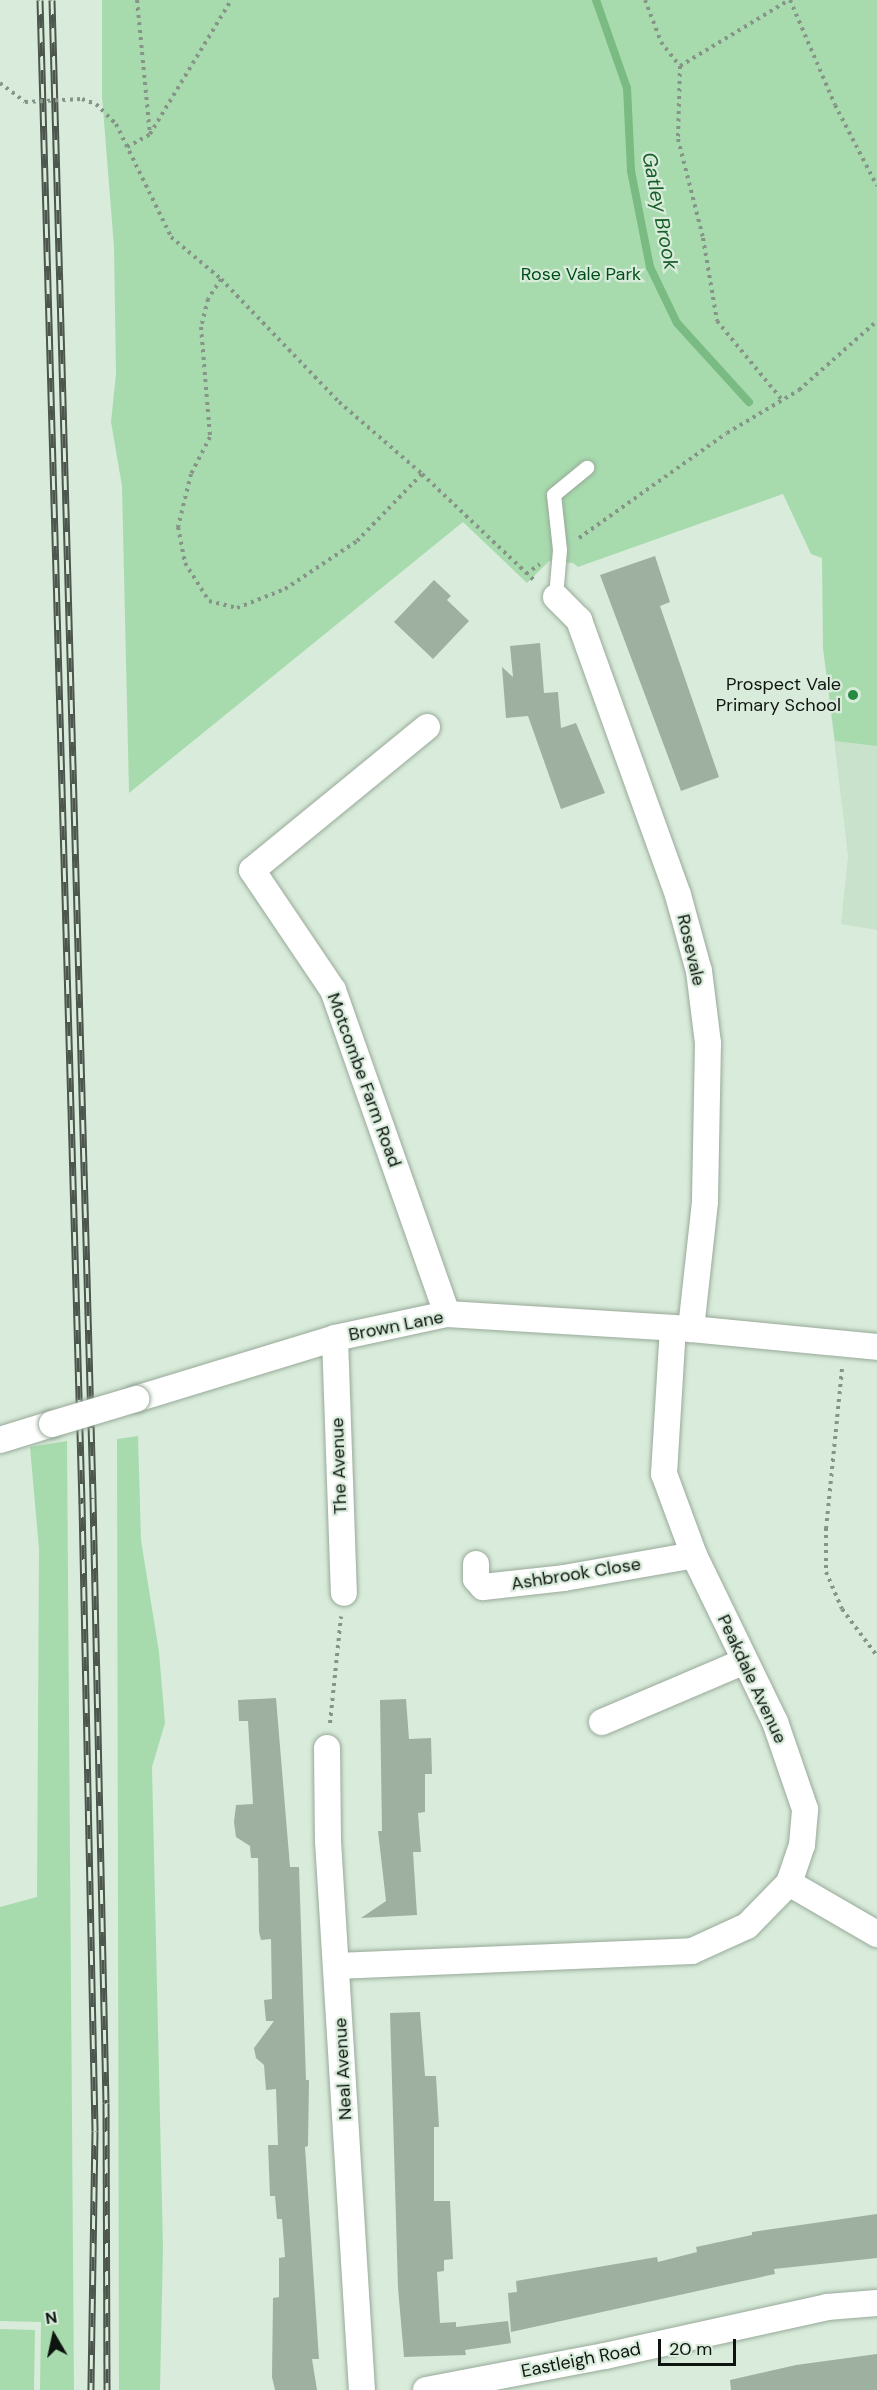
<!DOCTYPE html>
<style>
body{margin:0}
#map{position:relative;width:877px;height:2390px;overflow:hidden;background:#d9ecdb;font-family:"DM Sans",sans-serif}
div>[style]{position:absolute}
.built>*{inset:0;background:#c9e2cb}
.green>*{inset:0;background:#a7dbad}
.stream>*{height:8px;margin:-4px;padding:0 4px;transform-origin:4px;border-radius:4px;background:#79bb82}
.building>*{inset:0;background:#9eb0a0}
.path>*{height:4px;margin-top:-2px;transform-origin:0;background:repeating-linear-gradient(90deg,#879488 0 3px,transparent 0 7.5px)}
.roads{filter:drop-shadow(0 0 2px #98a999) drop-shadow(0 0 2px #98a999)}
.lane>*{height:14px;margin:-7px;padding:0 7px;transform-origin:7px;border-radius:7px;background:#fff}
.street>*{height:26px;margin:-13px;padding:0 13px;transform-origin:13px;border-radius:13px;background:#fff}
.rail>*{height:7px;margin-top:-3.5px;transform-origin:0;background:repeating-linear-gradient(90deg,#d9ecdb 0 14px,#4c564d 0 28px);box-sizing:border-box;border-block:2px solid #4c564d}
.path-bridge>*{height:4px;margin-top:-2px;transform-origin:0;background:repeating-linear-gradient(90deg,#879488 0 3px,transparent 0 7.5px)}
.bridges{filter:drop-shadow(0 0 2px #98a999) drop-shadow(0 0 2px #98a999)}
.street-bridge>*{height:26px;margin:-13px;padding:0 13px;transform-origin:13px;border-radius:13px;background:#fff}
.dots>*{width:16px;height:16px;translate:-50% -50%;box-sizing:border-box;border:3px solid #d9ecdb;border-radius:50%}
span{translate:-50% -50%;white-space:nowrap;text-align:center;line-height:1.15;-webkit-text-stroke:4.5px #d9ecdb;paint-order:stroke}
.park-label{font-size:18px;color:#004f1b}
.poi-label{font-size:18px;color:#0e140f}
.right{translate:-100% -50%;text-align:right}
.street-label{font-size:18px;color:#0e140f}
.water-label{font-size:20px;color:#185f2a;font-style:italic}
.north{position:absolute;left:24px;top:2306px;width:60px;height:60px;-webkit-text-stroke:4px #d9ecdb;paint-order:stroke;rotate:351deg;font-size:16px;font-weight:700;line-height:24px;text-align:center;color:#0e140f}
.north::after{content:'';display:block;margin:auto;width:21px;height:27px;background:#0e140f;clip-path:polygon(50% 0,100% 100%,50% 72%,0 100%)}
.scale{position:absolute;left:658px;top:2339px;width:78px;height:27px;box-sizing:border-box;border:3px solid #0e140f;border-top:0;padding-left:8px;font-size:18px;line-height:21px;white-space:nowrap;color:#0e140f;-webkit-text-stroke:4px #d9ecdb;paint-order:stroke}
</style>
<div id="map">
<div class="built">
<div style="clip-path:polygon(877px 539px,877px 930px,841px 924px,848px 856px,823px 648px)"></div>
</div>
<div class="green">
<div style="clip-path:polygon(102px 0,877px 0,877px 746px,835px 741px,823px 648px,822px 558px,811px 554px,783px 494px,578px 567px,573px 563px,549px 561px,527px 583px,463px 522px,129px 793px,122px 486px,111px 422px,116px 374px,114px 247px,102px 96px)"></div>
<div style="clip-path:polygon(138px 1436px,141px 1540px,159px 1652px,165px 1723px,152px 1767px,163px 2247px,160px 2390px,119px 2390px,117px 1439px)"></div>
<div style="clip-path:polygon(67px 1441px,74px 2390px,40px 2390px,41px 2322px,0 2321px,0 1907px,37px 1897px,39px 1549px,30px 1447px)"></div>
<div style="clip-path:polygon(0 2329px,35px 2330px,34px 2390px,0 2390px)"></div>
</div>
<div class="stream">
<div style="left:596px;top:0;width:93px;rotate:70.6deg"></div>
<div style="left:627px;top:88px;width:83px;rotate:87.2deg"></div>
<div style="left:631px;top:171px;width:98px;rotate:78.8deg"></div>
<div style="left:650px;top:267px;width:62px;rotate:64.3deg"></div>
<div style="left:677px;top:323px;width:107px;rotate:47.7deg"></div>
</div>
<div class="building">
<div style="clip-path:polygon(655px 556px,670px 602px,660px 606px,719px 777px,681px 791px,600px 575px)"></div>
<div style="clip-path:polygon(434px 580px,451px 596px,447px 600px,469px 621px,433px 659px,394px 622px)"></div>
<div style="clip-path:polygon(540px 643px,544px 693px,558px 692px,561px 728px,576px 723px,605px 793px,561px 809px,528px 716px,506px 718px,502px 667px,513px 677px,510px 646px)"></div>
<div style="clip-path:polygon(276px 1698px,290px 1867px,299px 1867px,306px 2080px,309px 2080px,308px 2146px,305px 2147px,319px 2359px,312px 2359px,317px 2390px,275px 2390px,272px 2377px,273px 2298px,279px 2297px,279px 2258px,285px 2257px,282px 2219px,277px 2219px,275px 2196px,270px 2196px,268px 2145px,278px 2145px,276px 2089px,266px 2090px,264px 2065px,256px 2058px,254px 2048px,274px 2021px,266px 2021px,264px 2000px,272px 1999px,271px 1939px,261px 1940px,259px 1932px,258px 1858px,251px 1858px,250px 1846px,236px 1837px,234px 1822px,236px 1805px,253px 1804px,248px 1721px,239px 1721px,238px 1700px)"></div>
<div style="clip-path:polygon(406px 1699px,409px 1739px,431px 1738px,432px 1774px,425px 1774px,425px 1812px,418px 1813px,421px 1852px,413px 1852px,417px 1915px,361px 1918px,386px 1901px,378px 1831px,382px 1831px,380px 1700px)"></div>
<div style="clip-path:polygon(420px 2012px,425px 2076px,436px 2076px,439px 2127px,434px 2127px,434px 2201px,450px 2201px,453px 2259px,444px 2260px,444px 2271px,437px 2272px,440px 2323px,456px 2322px,456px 2327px,508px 2321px,511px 2343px,465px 2350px,466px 2355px,404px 2357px,398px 2288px,390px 2013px)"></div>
<div style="clip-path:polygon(877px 2214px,877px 2258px,774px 2269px,775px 2274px,511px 2332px,508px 2293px,517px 2292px,516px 2281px,657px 2257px,658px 2262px,697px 2252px,696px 2247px,752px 2235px,752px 2232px)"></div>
<div style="clip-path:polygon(877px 2354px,877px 2390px,731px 2390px,730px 2380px,796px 2365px)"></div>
</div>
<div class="path">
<div style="left:137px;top:0;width:135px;rotate:84.5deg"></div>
<div style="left:645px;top:0;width:45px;rotate:69.1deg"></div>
<div style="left:661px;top:42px;width:31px;rotate:52deg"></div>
<div style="left:680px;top:66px;width:73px;rotate:91.6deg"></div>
<div style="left:678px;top:139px;width:102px;rotate:75.8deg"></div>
<div style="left:703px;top:238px;width:84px;rotate:80.4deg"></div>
<div style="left:717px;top:321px;width:104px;rotate:50.5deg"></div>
<div style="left:790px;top:0;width:114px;rotate:66.8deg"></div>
<div style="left:835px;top:105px;width:91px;rotate:62.6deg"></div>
<div style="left:680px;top:66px;width:127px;rotate:-31.2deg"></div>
<div style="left:96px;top:104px;width:28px;rotate:45deg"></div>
<div style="left:116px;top:124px;width:126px;rotate:64deg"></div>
<div style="left:171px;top:237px;width:65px;rotate:40deg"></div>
<div style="left:221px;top:279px;width:170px;rotate:46.2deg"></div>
<div style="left:339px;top:402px;width:110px;rotate:40.9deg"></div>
<div style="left:422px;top:474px;width:157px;rotate:43.5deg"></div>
<div style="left:127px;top:147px;width:26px;rotate:-29deg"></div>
<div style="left:150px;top:134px;width:157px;rotate:-58.8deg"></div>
<div style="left:221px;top:279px;width:24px;rotate:123deg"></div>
<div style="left:208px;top:299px;width:29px;rotate:104deg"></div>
<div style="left:201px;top:327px;width:110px;rotate:85.3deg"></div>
<div style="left:210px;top:437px;width:42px;rotate:117.2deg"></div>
<div style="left:191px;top:474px;width:55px;rotate:103.8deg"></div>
<div style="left:178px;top:527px;width:37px;rotate:79deg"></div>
<div style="left:185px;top:563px;width:45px;rotate:57.7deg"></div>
<div style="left:209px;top:601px;width:29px;rotate:14deg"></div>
<div style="left:237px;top:608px;width:52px;rotate:-21.6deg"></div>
<div style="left:285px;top:589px;width:87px;rotate:-33.7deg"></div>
<div style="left:357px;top:541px;width:93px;rotate:-45.9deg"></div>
<div style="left:579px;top:538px;width:181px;rotate:-35.4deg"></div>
<div style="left:727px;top:433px;width:84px;rotate:-30.8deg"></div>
<div style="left:799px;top:390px;width:104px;rotate:-41.5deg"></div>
<div style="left:526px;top:574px;width:17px;rotate:-36deg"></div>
<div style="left:842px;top:1369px;width:160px;rotate:95.7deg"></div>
<div style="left:826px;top:1528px;width:44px;rotate:90deg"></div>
<div style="left:826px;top:1572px;width:40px;rotate:66.6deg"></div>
<div style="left:842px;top:1609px;width:59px;rotate:53.3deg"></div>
<div style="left:330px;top:1723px;width:107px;rotate:-84.1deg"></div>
</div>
<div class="roads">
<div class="lane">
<div style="left:556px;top:597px;width:47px;rotate:-85.1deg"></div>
<div style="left:560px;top:550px;width:55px;rotate:-96.2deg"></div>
<div style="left:554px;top:495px;width:43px;rotate:-39.3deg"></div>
</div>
<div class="street">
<div style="left:556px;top:597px;width:33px;rotate:45deg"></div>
<div style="left:579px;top:620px;width:292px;rotate:70.2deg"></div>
<div style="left:678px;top:895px;width:79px;rotate:74.6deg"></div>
<div style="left:699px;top:971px;width:73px;rotate:82.9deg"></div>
<div style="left:708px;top:1043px;width:159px;rotate:91.1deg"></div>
<div style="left:705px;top:1202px;width:128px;rotate:96.3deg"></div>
<div style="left:427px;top:727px;width:226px;rotate:140.7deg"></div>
<div style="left:252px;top:870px;width:145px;rotate:56deg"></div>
<div style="left:333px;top:990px;width:343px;rotate:70.6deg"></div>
<div style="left:335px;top:1338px;width:255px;rotate:88deg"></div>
<div style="left:136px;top:1399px;width:208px;rotate:-17deg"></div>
<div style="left:335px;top:1338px;width:115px;rotate:-12.1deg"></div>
<div style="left:447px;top:1314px;width:244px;rotate:3.5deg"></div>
<div style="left:691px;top:1329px;width:187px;rotate:5.5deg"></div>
<div style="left:0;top:1440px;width:54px;rotate:-17.1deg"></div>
<div style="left:476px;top:1564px;width:15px;rotate:90deg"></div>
<div style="left:476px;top:1579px;width:11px;rotate:49deg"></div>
<div style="left:483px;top:1587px;width:81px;rotate:-6.3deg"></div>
<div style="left:564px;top:1578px;width:132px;rotate:-10deg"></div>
<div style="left:602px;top:1722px;width:155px;rotate:-23.1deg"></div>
<div style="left:327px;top:1748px;width:93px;rotate:89.4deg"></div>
<div style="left:328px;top:1841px;width:550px;rotate:86.46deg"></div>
<div style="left:789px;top:1883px;width:102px;rotate:30.1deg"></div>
<div style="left:337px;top:1966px;width:355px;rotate:-2.4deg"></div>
<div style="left:692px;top:1951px;width:60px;rotate:-24.4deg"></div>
<div style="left:747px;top:1926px;width:60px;rotate:-45.7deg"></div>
<div style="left:789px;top:1883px;width:40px;rotate:-71.1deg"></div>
<div style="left:802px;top:1845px;width:36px;rotate:-85deg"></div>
<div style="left:805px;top:1809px;width:92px;rotate:-109deg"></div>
<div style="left:775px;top:1722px;width:186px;rotate:-115.9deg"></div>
<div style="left:694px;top:1555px;width:86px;rotate:-110.3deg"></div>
<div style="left:664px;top:1474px;width:146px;rotate:-86.5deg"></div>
<div style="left:426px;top:2390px;width:182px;rotate:-10.8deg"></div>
<div style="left:605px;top:2356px;width:227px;rotate:-12.4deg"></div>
<div style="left:827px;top:2307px;width:50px;rotate:-4.6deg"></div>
</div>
</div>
<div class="rail">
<div style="left:40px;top:0;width:1504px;rotate:88.4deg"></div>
<div style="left:82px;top:1503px;width:628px;rotate:88.81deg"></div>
<div style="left:95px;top:2131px;width:259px;rotate:90.9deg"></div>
<div style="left:52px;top:0;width:1499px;rotate:88.43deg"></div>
<div style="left:93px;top:1498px;width:605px;rotate:88.77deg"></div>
<div style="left:106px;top:2103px;width:287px;rotate:89.8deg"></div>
</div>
<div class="path-bridge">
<div style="left:0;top:83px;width:31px;rotate:37deg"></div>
<div style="left:25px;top:102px;width:57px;rotate:-3deg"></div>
<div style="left:82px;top:99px;width:15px;rotate:20deg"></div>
</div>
<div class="bridges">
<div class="street-bridge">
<div style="left:52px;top:1424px;width:88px;rotate:-16.6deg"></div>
</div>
</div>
<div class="dots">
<div style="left:853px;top:695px;background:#268b40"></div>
</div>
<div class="park-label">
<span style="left:581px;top:274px">Rose Vale Park</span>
</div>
<div class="poi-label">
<span class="right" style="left:841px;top:695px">Prospect Vale<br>Primary School</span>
</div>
<div class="street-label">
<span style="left:691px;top:950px;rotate:77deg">Rosevale</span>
<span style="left:364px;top:1080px;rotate:70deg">Motcombe Farm Road</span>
<span style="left:396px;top:1326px;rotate:-11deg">Brown Lane</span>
<span style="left:339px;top:1466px;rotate:-92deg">The Avenue</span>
<span style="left:576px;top:1574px;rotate:-9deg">Ashbrook Close</span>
<span style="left:752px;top:1679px;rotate:65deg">Peakdale Avenue</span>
<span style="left:343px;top:2069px;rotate:-93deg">Neal Avenue</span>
<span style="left:581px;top:2360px;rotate:-11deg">Eastleigh Road</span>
</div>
<div class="water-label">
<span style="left:660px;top:211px;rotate:79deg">Gatley Brook</span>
</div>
<div class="north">N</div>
<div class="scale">20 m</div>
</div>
